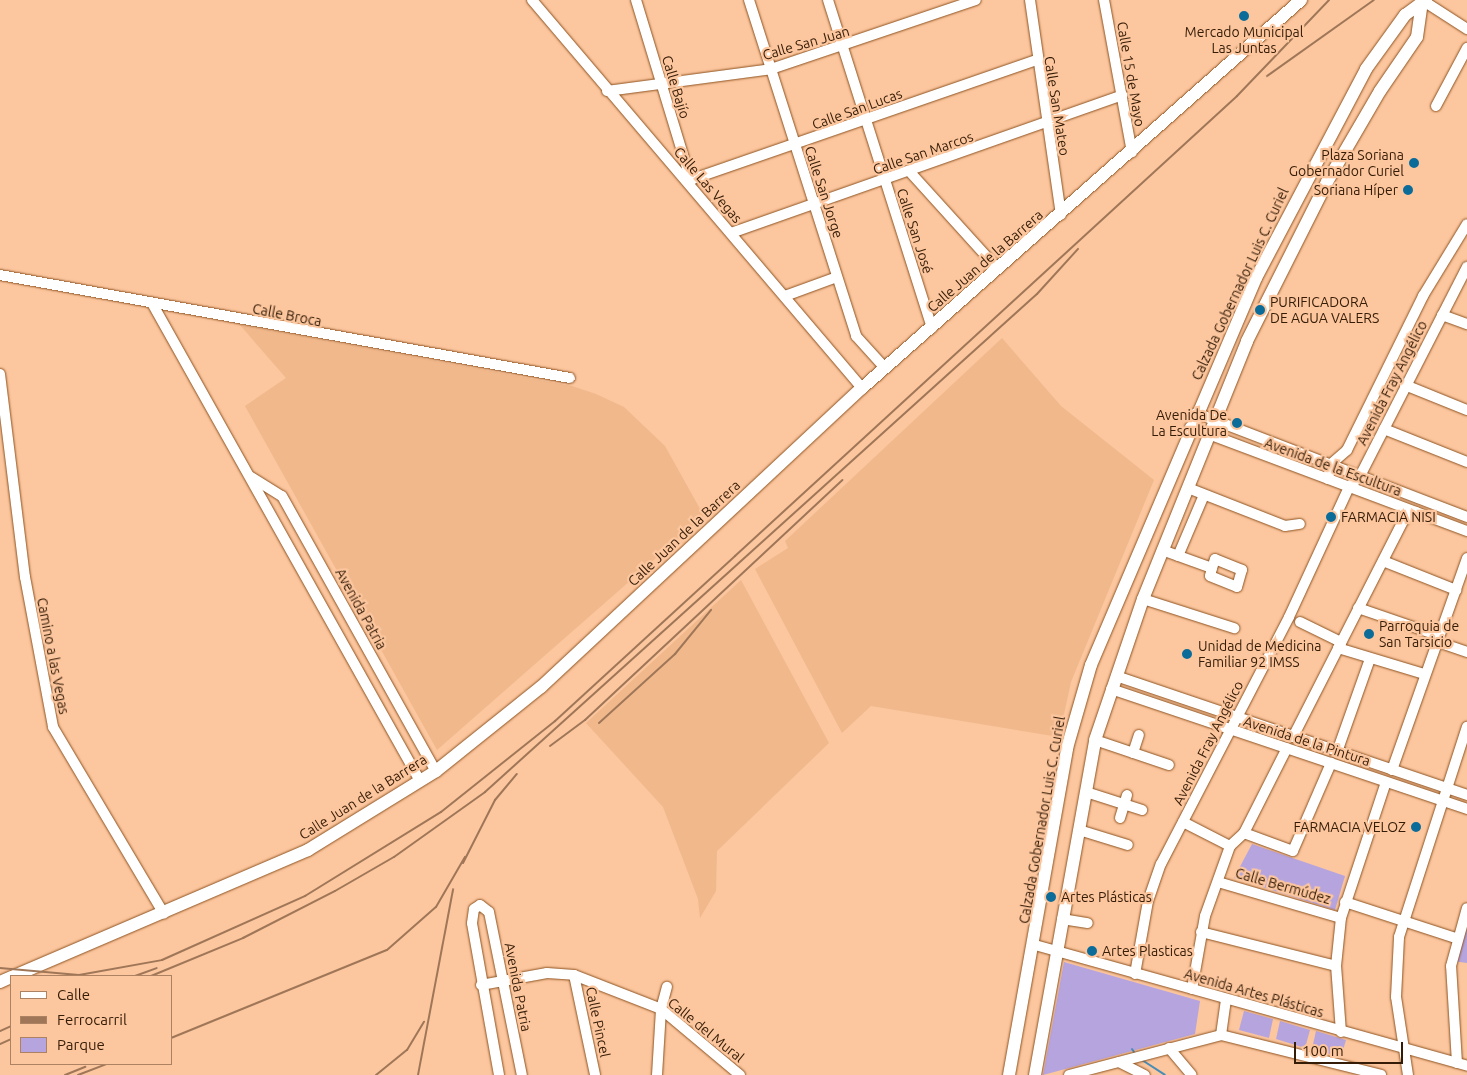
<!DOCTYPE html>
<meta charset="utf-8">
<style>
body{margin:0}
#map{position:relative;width:1467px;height:1075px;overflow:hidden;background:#fcc69e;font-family:Ubuntu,sans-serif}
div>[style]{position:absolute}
.built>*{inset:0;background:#f1b88c}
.green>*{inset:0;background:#b6a4df}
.stream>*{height:2px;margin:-1px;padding:0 1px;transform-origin:1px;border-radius:1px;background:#498db7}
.roads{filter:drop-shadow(0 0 1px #8e5320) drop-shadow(0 0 1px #8e5320)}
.minor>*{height:10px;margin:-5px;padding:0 5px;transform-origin:5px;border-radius:5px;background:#fff}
.major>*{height:12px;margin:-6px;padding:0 6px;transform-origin:6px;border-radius:6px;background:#fff}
.rail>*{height:2px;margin:-1px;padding:0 1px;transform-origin:1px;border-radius:1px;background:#9f7758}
.dots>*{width:14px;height:14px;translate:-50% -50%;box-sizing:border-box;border:2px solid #fcc69e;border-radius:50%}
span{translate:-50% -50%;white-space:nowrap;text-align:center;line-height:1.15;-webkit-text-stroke:4.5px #fcc69e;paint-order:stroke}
.poi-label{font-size:14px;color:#351c07}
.right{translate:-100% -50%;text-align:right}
.left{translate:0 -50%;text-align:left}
.street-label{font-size:14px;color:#351c07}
.legend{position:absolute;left:10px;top:975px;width:162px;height:90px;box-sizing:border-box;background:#fcc69e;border:1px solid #ac8262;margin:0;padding:6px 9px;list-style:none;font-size:15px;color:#351c07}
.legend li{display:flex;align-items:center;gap:10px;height:25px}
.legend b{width:25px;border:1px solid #ac8262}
.scale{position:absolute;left:1294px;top:1042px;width:109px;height:22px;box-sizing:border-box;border:2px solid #351c07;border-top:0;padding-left:6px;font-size:15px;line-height:18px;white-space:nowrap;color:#351c07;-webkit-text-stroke:4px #fcc69e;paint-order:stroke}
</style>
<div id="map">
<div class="built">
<div style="clip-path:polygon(240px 325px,572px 386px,596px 394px,624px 407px,665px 446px,704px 516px,437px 750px,245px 406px,286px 378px)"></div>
<div style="clip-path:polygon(1002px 338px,1061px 406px,1154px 480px,1071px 682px,1059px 737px,871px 706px,842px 733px,755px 569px,788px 548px,785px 541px)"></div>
<div style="clip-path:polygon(741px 580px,829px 743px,717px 851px,716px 891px,700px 918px,698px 899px,663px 807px,586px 723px)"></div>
</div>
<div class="green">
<div style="clip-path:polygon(1252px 844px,1345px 876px,1335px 910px,1234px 878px)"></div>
<div style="clip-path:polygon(1467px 921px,1467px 963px,1453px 961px)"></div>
<div style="clip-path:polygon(1064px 962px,1200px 1001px,1195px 1034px,1043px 1075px)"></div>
<div style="clip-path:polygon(1244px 1011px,1273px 1019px,1269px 1038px,1239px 1030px)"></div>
<div style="clip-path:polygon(1280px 1021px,1310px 1030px,1305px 1048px,1276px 1039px)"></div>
<div style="clip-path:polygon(1316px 1031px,1346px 1040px,1341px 1057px,1312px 1049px)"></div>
</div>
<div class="stream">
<div style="left:1132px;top:1049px;width:4px;rotate:56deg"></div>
<div style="left:1142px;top:1060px;width:27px;rotate:33deg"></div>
</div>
<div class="roads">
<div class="minor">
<div style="left:532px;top:0;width:509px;rotate:49.62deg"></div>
<div style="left:636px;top:0;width:189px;rotate:73.1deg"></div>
<div style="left:749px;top:0;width:353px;rotate:72.3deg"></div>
<div style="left:856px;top:336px;width:43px;rotate:47.8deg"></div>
<div style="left:828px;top:0;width:344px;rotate:72.4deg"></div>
<div style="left:1030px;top:0;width:217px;rotate:81.8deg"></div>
<div style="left:1104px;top:0;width:155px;rotate:79.6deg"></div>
<div style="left:1422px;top:0;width:54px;rotate:32.8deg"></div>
<div style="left:607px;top:91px;width:165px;rotate:-7.6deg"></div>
<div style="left:771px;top:69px;width:216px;rotate:-18.6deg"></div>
<div style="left:1436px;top:106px;width:66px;rotate:-61.9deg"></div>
<div style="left:910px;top:172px;width:131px;rotate:47.8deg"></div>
<div style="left:687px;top:181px;width:369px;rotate:-19.1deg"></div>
<div style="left:731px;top:233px;width:415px;rotate:-19.4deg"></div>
<div style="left:0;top:275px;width:579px;rotate:10.24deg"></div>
<div style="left:785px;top:296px;width:55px;rotate:-20.1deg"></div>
<div style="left:152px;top:303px;width:548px;rotate:60.72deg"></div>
<div style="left:1442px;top:315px;width:27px;rotate:20deg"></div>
<div style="left:0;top:374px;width:205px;rotate:83deg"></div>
<div style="left:25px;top:577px;width:153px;rotate:79.4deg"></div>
<div style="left:53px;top:727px;width:217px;rotate:59.3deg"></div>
<div style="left:1405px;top:385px;width:67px;rotate:22deg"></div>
<div style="left:1196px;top:413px;width:290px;rotate:21deg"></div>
<div style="left:1190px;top:427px;width:296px;rotate:20.6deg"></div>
<div style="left:1384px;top:429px;width:89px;rotate:21.7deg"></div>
<div style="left:251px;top:477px;width:36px;rotate:32deg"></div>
<div style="left:282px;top:496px;width:315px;rotate:60.8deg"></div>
<div style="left:1328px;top:479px;width:15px;rotate:-79deg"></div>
<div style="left:1331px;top:464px;width:21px;rotate:-41deg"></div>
<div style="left:1347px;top:450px;width:172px;rotate:-63.7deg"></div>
<div style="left:1423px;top:296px;width:84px;rotate:-58.6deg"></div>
<div style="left:1188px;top:488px;width:104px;rotate:21.4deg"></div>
<div style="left:1285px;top:526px;width:15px;rotate:-8deg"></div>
<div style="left:1162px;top:550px;width:53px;rotate:19.8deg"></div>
<div style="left:1212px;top:568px;width:8px;rotate:104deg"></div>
<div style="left:1210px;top:576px;width:29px;rotate:22deg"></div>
<div style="left:1237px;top:587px;width:18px;rotate:-74deg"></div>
<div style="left:1242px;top:570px;width:29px;rotate:-158deg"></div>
<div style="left:1215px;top:559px;width:9px;rotate:108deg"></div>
<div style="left:1178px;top:556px;width:66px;rotate:-66.9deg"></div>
<div style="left:1383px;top:561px;width:79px;rotate:21.7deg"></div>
<div style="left:1143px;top:599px;width:96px;rotate:17.7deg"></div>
<div style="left:1358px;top:608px;width:83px;rotate:18.9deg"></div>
<div style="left:1300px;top:622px;width:46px;rotate:26deg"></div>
<div style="left:1435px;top:641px;width:34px;rotate:19deg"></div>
<div style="left:1338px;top:648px;width:90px;rotate:16.8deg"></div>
<div style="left:1116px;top:676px;width:371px;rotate:18.7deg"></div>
<div style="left:1111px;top:689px;width:376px;rotate:18.6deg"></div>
<div style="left:1293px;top:737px;width:242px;rotate:-63deg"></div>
<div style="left:1403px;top:521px;width:16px;rotate:-35deg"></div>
<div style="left:1095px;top:740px;width:78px;rotate:18.7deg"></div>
<div style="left:1337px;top:752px;width:99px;rotate:-70.5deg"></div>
<div style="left:1133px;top:753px;width:19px;rotate:-72deg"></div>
<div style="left:1392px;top:770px;width:225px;rotate:-70.5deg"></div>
<div style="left:1086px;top:792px;width:59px;rotate:17.8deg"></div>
<div style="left:1120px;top:818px;width:24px;rotate:-73deg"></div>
<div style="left:1183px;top:822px;width:53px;rotate:27.1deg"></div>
<div style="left:1079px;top:830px;width:51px;rotate:17deg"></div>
<div style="left:1244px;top:833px;width:52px;rotate:20.2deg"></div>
<div style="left:1293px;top:851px;width:96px;rotate:-66.6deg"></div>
<div style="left:1218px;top:882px;width:128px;rotate:16.3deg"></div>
<div style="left:1345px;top:902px;width:117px;rotate:18deg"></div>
<div style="left:1062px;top:919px;width:26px;rotate:9deg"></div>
<div style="left:1201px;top:932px;width:139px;rotate:14.1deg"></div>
<div style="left:1035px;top:945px;width:449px;rotate:15.6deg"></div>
<div style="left:1135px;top:974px;width:74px;rotate:-79.9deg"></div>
<div style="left:1148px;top:901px;width:39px;rotate:-71deg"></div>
<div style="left:1161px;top:864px;width:278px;rotate:-62.6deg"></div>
<div style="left:1289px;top:617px;width:143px;rotate:-65.2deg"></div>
<div style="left:1349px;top:487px;width:16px;rotate:-45deg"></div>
<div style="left:1360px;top:476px;width:235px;rotate:-62.9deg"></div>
<div style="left:574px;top:975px;width:102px;rotate:78.1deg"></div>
<div style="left:481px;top:985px;width:67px;rotate:-10.3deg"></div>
<div style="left:547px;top:973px;width:27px;rotate:4deg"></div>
<div style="left:574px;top:975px;width:93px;rotate:21.3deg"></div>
<div style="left:661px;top:1009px;width:103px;rotate:39.9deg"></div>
<div style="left:1192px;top:989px;width:74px;rotate:-79.9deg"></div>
<div style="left:1205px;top:916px;width:74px;rotate:-70.3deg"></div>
<div style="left:1230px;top:846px;width:19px;rotate:-43deg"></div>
<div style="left:1244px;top:833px;width:95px;rotate:-63.2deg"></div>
<div style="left:1341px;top:1032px;width:66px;rotate:-94.3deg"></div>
<div style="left:1336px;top:966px;width:48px;rotate:-84.1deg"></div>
<div style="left:1341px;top:918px;width:143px;rotate:-71.7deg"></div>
<div style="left:1221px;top:1035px;width:34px;rotate:-82deg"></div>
<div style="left:1169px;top:1048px;width:35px;rotate:50deg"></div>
<div style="left:1119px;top:1062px;width:29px;rotate:27deg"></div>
<div style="left:1457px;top:1063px;width:97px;rotate:-93.5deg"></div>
<div style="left:1451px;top:966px;width:60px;rotate:-74.6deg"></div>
<div style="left:499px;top:1075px;width:154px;rotate:-100.1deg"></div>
<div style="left:472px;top:923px;width:14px;rotate:-82deg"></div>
<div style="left:474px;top:909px;width:7px;rotate:-34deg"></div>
<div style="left:480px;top:905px;width:11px;rotate:38deg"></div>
<div style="left:489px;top:912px;width:166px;rotate:78.6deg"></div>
<div style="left:657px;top:1075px;width:66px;rotate:-86.5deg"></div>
<div style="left:661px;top:1009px;width:23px;rotate:-75deg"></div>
<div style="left:1069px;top:1075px;width:157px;rotate:-14.7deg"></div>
<div style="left:1221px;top:1035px;width:165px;rotate:14deg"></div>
<div style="left:1408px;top:1075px;width:79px;rotate:-98.7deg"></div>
<div style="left:1396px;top:997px;width:60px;rotate:-87.1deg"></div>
<div style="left:1399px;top:937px;width:221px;rotate:-72.1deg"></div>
</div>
<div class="major">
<div style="left:14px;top:976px;width:320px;rotate:-23.2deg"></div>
<div style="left:308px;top:850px;width:150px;rotate:-31.7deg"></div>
<div style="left:436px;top:771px;width:134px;rotate:-38.7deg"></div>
<div style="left:541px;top:687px;width:439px;rotate:-43deg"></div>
<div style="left:862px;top:388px;width:586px;rotate:-41.47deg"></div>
<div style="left:0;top:982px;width:12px;rotate:-24deg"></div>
<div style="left:1009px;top:1075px;width:332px;rotate:-79.9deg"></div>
<div style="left:1067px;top:748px;width:86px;rotate:-73.9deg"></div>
<div style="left:1091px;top:665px;width:421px;rotate:-66.9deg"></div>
<div style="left:1256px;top:278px;width:236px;rotate:-62.2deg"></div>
<div style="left:1366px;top:69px;width:67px;rotate:-54.2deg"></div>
<div style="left:1405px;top:15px;width:26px;rotate:-36deg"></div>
<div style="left:1035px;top:1075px;width:340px;rotate:-79.8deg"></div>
<div style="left:1095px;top:740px;width:149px;rotate:-71.2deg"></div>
<div style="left:1143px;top:599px;width:278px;rotate:-68deg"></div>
<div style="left:1247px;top:341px;width:178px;rotate:-63.3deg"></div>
<div style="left:1327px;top:182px;width:105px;rotate:-59.8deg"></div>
<div style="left:1380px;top:91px;width:65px;rotate:-55.6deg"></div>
<div style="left:1417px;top:37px;width:34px;rotate:-82deg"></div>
</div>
</div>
<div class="rail">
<div style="left:1267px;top:76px;width:131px;rotate:-35.4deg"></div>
<div style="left:599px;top:723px;width:103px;rotate:-42.2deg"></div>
<div style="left:675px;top:654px;width:57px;rotate:-50.7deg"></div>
<div style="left:550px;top:746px;width:44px;rotate:-36.6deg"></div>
<div style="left:585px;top:720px;width:352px;rotate:-43deg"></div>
<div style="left:463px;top:863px;width:71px;rotate:-63.1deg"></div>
<div style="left:495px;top:800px;width:34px;rotate:-50deg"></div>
<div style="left:0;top:968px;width:79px;rotate:5.1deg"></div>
<div style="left:79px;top:975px;width:84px;rotate:-10.2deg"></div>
<div style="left:162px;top:960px;width:157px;rotate:-24.1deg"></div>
<div style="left:305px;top:896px;width:160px;rotate:-31.7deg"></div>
<div style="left:441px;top:812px;width:146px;rotate:-38.6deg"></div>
<div style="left:555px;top:721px;width:244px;rotate:-42.5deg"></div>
<div style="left:735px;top:556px;width:681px;rotate:-42.5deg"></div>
<div style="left:1237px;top:96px;width:133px;rotate:-46.2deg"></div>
<div style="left:135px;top:976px;width:23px;rotate:-20deg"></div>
<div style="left:151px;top:976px;width:100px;rotate:-22.4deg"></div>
<div style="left:243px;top:938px;width:103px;rotate:-27.1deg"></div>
<div style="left:335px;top:891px;width:68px;rotate:-30deg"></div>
<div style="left:394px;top:857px;width:112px;rotate:-35.5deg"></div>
<div style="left:485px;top:792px;width:743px;rotate:-42.06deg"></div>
<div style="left:1037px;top:294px;width:61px;rotate:-47.7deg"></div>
<div style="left:0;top:1031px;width:12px;rotate:-24deg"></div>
<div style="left:171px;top:1038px;width:233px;rotate:-22.2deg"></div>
<div style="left:387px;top:950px;width:65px;rotate:-41.3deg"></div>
<div style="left:436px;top:907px;width:58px;rotate:-59.9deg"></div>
<div style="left:0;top:1044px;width:12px;rotate:-24deg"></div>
<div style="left:65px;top:1075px;width:22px;rotate:-22deg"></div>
<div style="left:78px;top:1075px;width:31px;rotate:-21deg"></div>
<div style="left:376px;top:1075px;width:40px;rotate:-39deg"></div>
<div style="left:407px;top:1050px;width:33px;rotate:-59deg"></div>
<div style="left:418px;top:1075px;width:189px;rotate:-79.3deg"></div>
</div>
<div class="dots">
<div style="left:1244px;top:16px;background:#0b6b99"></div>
<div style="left:1414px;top:163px;background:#0b6b99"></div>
<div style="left:1408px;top:190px;background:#0b6b99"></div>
<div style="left:1260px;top:310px;background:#0b6b99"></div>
<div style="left:1237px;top:423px;background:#0b6b99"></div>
<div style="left:1331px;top:517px;background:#0b6b99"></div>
<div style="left:1369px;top:634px;background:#0b6b99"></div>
<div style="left:1187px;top:654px;background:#0b6b99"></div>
<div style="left:1416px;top:827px;background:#0b6b99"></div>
<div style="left:1051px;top:897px;background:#0b6b99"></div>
<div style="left:1092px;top:951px;background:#0b6b99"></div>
</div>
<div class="poi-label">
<span style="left:1244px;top:40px">Mercado Municipal<br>Las Juntas</span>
<span class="right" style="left:1404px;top:163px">Plaza Soriana<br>Gobernador Curiel</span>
<span class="right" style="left:1398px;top:190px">Soriana Híper</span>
<span class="left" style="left:1270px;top:310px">PURIFICADORA<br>DE AGUA VALERS</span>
<span class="right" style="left:1227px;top:423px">Avenida De<br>La Escultura</span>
<span class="left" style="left:1341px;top:517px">FARMACIA NISI</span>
<span class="left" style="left:1379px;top:634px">Parroquia de<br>San Tarsicio</span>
<span class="left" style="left:1198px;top:654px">Unidad de Medicina<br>Familiar 92 IMSS</span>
<span class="right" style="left:1406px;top:827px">FARMACIA VELOZ</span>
<span class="left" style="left:1061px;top:897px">Artes Plásticas</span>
<span class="left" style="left:1102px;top:951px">Artes Plasticas</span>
</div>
<div class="street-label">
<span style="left:806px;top:43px;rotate:-16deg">Calle San Juan</span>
<span style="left:1131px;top:74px;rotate:80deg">Calle 15 de Mayo</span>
<span style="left:676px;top:87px;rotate:73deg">Calle Bajío</span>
<span style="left:1057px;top:106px;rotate:81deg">Calle San Mateo</span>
<span style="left:857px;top:109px;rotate:-20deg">Calle San Lucas</span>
<span style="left:923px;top:153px;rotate:-19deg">Calle San Marcos</span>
<span style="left:708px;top:185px;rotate:49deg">Calle Las Vegas</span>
<span style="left:824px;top:192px;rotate:72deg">Calle San Jorge</span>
<span style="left:915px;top:231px;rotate:72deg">Calle San José</span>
<span style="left:985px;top:261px;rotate:-41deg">Calle Juan de la Barrera</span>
<span style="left:1240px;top:284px;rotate:-65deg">Calzada Gobernador Luis C. Curiel</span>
<span style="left:287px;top:315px;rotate:11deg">Calle Broca</span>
<span style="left:1392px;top:383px;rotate:-63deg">Avenida Fray Angélico</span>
<span style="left:1333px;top:467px;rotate:20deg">Avenida de la Escultura</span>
<span style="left:684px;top:533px;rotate:-43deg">Calle Juan de la Barrera</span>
<span style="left:361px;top:609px;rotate:61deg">Avenida Patria</span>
<span style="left:53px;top:656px;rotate:79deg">Camino a las Vegas</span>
<span style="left:1307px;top:741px;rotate:18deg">Avenida de la Pintura</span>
<span style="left:1208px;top:743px;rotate:-63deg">Avenida Fray Angélico</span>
<span style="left:363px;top:797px;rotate:-32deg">Calle Juan de la Barrera</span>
<span style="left:1042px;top:820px;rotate:-80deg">Calzada Gobernador Luis C. Curiel</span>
<span style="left:1283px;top:886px;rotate:16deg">Calle Bermúdez</span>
<span style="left:518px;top:987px;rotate:79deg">Avenida Patria</span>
<span style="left:1254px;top:993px;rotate:16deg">Avenida Artes Plásticas</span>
<span style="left:598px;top:1022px;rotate:78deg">Calle Pincel</span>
<span style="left:706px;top:1030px;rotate:39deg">Calle del Mural</span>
</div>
<ul class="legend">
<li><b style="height:6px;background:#fff"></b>Calle</li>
<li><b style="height:6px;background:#9f7758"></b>Ferrocarril</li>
<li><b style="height:14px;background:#b6a4df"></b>Parque</li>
</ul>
<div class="scale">100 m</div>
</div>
